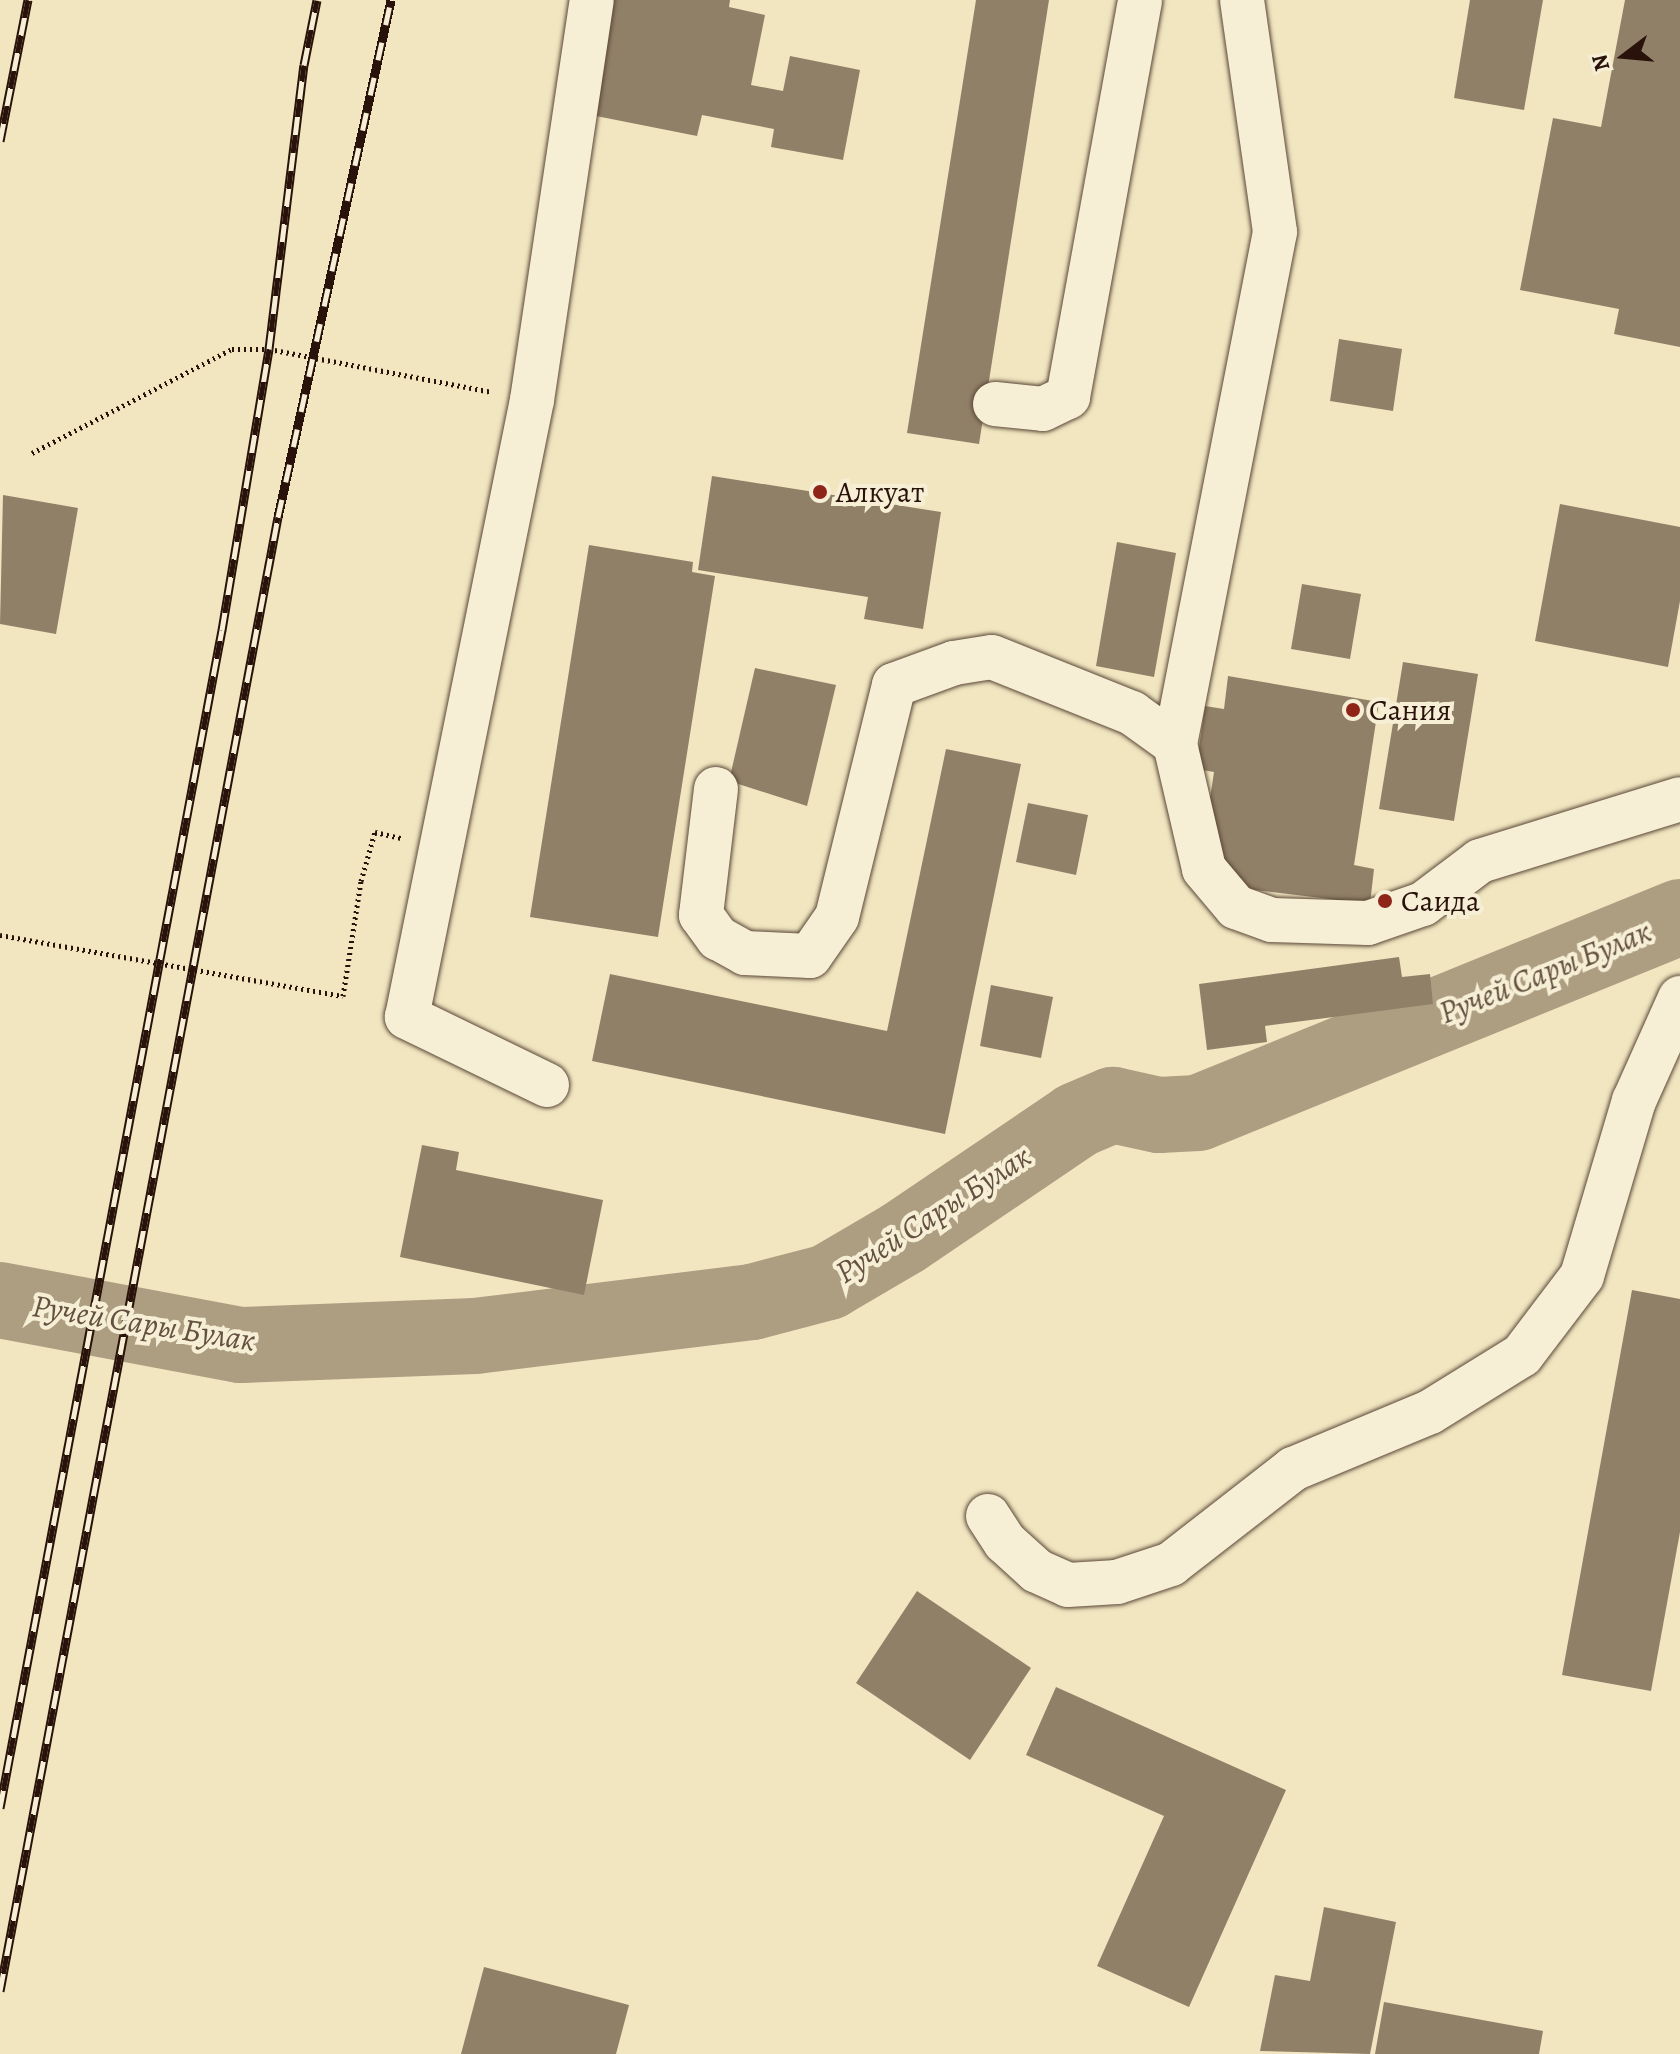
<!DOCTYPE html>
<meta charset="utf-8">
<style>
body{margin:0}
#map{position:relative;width:1680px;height:2054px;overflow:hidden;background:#f1e6c0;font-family:Alegreya,serif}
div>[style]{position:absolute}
.river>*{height:76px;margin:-38px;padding:0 38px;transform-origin:38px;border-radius:38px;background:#ad9e82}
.building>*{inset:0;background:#918068}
.path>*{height:5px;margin-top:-2.5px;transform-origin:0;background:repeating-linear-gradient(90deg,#281209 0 2px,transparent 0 6px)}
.roads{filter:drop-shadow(0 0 2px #5a4737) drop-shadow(0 0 2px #5a4737)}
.minor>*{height:44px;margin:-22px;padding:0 22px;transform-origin:22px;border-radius:22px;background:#f6efd6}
.rail>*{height:9px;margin-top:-4.5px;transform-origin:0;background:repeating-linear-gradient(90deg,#f6efd6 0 18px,#281209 0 36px);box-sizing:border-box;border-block:2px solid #281209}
.path-bridge>*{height:5px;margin-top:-2.5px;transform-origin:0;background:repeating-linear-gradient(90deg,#281209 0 2px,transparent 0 6px)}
.dots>*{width:22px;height:22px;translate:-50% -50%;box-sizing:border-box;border:4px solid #f6efd6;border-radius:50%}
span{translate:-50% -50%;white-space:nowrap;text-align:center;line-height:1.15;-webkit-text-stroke:8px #f6efd6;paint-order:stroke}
.poi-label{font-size:30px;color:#281209}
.left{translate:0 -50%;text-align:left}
.water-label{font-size:32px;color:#64513f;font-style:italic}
.north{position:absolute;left:1584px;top:16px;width:80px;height:80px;-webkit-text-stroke:6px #f6efd6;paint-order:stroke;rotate:254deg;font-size:22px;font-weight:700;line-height:32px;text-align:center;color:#281209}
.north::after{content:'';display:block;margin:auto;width:28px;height:36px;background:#281209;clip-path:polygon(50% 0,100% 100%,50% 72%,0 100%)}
</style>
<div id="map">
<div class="river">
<div style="left:0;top:1300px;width:245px;rotate:10.6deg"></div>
<div style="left:241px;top:1345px;width:234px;rotate:-2.2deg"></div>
<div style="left:475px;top:1336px;width:279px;rotate:-7deg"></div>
<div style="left:752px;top:1302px;width:79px;rotate:-14.7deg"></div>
<div style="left:828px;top:1282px;width:87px;rotate:-30.4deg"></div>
<div style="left:903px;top:1238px;width:210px;rotate:-34.1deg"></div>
<div style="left:1077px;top:1120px;width:39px;rotate:-23deg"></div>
<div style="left:1113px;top:1105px;width:47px;rotate:12.3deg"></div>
<div style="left:1159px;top:1115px;width:39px;rotate:-3deg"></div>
<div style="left:1198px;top:1113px;width:520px;rotate:-22.13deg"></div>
</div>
<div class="building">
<div style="clip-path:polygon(603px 0,730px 0,729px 7px,765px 15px,751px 85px,783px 91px,790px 56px,860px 70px,843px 160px,771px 147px,774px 129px,702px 115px,697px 136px,581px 113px)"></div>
<div style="clip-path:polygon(976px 0,1049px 0,979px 444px,907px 433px)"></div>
<div style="clip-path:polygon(1470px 0,1543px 0,1524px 110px,1454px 98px)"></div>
<div style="clip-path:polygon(1625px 0,1680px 0,1680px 347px,1614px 334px,1619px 309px,1520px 290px,1553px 118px,1601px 127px)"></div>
<div style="clip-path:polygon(1339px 339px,1402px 349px,1393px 411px,1330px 401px)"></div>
<div style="clip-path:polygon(712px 476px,941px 512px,923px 629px,864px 619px,868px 597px,698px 570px)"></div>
<div style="clip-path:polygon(3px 495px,78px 508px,56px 634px,0 624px)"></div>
<div style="clip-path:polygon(1560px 504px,1680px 527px,1680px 601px,1668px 667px,1535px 641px)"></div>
<div style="clip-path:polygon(1117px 542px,1176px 553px,1154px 677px,1096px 666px)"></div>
<div style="clip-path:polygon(589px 545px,693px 562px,692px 572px,715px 576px,658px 937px,530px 917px)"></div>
<div style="clip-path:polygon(1302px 584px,1361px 594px,1350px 659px,1291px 649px)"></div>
<div style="clip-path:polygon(1403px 662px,1478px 674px,1454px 821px,1379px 809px)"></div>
<div style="clip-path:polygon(755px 668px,836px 685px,807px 806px,729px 781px)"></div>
<div style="clip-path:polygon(1228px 676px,1379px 702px,1354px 865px,1374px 869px,1370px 904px,1247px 889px,1204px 838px,1214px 772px,1196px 769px,1205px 706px,1224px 709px)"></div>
<div style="clip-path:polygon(946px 749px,1021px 764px,945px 1134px,592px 1061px,610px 974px,887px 1031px)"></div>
<div style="clip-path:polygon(1028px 803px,1088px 815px,1076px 875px,1016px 862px)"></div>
<div style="clip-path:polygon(1399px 957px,1402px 977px,1430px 974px,1433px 1004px,1265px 1026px,1267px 1042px,1207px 1050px,1199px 984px)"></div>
<div style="clip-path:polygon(991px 985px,1053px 997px,1041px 1058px,980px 1046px)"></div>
<div style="clip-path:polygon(422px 1145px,459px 1152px,456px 1170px,603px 1200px,584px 1295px,400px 1257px)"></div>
<div style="clip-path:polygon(1632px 1290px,1680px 1299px,1680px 1532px,1651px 1691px,1562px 1675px)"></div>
<div style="clip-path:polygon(917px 1591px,1031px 1668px,970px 1760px,856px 1683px)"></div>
<div style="clip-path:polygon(1056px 1687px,1286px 1790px,1189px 2007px,1097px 1966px,1164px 1816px,1026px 1755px)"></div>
<div style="clip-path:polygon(1324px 1907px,1396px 1922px,1370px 2054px,1260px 2051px,1275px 1975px,1310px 1981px)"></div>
<div style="clip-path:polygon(484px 1967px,629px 2005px,616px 2054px,461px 2054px)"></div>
<div style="clip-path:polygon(1384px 2002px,1543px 2031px,1539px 2054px,1375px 2054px)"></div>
</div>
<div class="path">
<div style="left:32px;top:453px;width:225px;rotate:-27.5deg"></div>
<div style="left:232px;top:349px;width:37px"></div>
<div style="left:269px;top:349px;width:227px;rotate:10.9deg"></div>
<div style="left:343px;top:996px;width:116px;rotate:-81.1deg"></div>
<div style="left:361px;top:881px;width:51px;rotate:-74.1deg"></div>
<div style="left:375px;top:832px;width:27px;rotate:13deg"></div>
</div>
<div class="roads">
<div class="minor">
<div style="left:1242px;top:0;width:234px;rotate:81.9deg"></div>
<div style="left:1275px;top:232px;width:522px;rotate:101.05deg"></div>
<div style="left:1175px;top:744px;width:128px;rotate:76.9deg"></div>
<div style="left:1204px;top:869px;width:50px;rotate:49.9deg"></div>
<div style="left:1236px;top:907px;width:38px;rotate:20deg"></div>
<div style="left:1272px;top:920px;width:96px;rotate:1.8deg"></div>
<div style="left:1368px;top:923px;width:58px;rotate:-19.1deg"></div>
<div style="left:1423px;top:904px;width:71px;rotate:-37deg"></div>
<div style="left:1480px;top:861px;width:209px;rotate:-17.2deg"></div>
<div style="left:995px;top:404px;width:48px;rotate:5.9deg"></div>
<div style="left:1043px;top:409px;width:28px;rotate:-26deg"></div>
<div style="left:1068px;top:397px;width:403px;rotate:-79.7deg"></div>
<div style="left:716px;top:789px;width:127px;rotate:96.8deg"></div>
<div style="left:701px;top:915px;width:29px;rotate:54deg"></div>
<div style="left:718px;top:938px;width:31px;rotate:29deg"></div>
<div style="left:745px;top:953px;width:65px;rotate:2.6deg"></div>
<div style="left:810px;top:956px;width:47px;rotate:-55.3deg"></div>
<div style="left:837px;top:917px;width:239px;rotate:-76.2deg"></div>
<div style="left:894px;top:685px;width:64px;rotate:-20.1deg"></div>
<div style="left:954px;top:663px;width:38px;rotate:-9deg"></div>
<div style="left:992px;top:657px;width:151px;rotate:21.8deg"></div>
<div style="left:1132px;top:713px;width:53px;rotate:35.8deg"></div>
<div style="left:547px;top:1085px;width:156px;rotate:-154.1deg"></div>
<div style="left:407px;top:1017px;width:630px;rotate:-78.55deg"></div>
<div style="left:532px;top:400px;width:404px;rotate:-81.5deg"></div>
<div style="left:988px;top:1516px;width:31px;rotate:57deg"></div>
<div style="left:1005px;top:1542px;width:43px;rotate:42.2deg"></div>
<div style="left:1037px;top:1571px;width:34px;rotate:24deg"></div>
<div style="left:1068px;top:1585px;width:49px;rotate:-3.5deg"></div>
<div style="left:1117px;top:1582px;width:57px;rotate:-18.4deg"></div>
<div style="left:1171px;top:1564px;width:155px;rotate:-37.9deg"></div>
<div style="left:1293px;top:1469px;width:148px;rotate:-22.6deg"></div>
<div style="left:1430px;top:1412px;width:108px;rotate:-31.8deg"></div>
<div style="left:1522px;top:1355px;width:99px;rotate:-52.8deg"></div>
<div style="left:1582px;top:1276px;width:183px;rotate:-73.5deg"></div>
<div style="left:1634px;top:1101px;width:113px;rotate:-65.9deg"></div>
</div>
</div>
<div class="rail">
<div style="left:0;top:141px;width:144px;rotate:-78.8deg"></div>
<div style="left:0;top:1808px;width:1199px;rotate:-79.33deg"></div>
<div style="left:222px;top:630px;width:285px;rotate:-80.5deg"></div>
<div style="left:269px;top:349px;width:286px;rotate:-83deg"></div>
<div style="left:304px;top:65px;width:66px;rotate:-78.7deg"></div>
<div style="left:0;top:1991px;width:1500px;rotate:-79.32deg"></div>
<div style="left:278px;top:517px;width:529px;rotate:-77.67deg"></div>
</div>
<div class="path-bridge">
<div style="left:0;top:935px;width:348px;rotate:10.1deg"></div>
</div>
<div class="dots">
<div style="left:820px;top:492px;background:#8f2418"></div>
<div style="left:1353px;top:710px;background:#8f2418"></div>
<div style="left:1385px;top:901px;background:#8f2418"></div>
</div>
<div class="poi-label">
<span class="left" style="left:836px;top:492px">Алкуат</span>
<span class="left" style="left:1369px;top:710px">Сания</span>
<span class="left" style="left:1401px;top:901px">Саида</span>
</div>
<div class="water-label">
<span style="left:1545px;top:972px;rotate:-22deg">Ручей Сары Булак</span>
<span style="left:933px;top:1214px;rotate:-33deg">Ручей Сары Булак</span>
<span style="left:144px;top:1323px;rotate:9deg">Ручей Сары Булак</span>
</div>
<div class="north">N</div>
</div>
